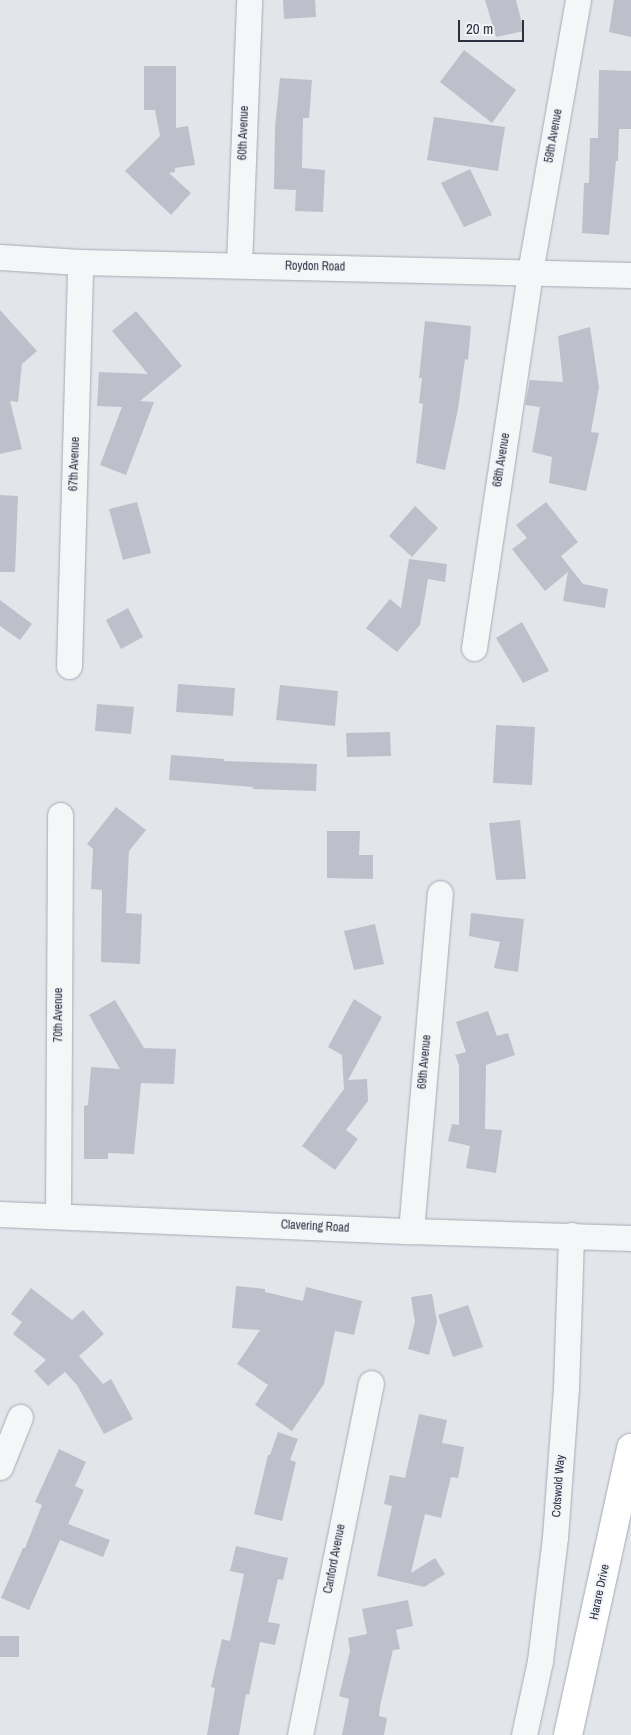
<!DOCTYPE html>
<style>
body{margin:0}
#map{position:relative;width:631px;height:1735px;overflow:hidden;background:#e2e5ea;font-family:"Archivo Narrow",sans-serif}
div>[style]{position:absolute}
.building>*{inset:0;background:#bdc0ca}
.roads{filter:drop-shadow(0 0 1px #a7abb4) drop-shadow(0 0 1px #a7abb4)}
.minor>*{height:25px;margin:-12.5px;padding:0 12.5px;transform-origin:12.5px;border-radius:12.5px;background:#f5f6f8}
.major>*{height:28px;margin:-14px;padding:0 14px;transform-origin:14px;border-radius:14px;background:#fff}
span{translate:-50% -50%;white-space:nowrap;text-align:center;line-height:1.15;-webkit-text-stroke:4px #f2f4f7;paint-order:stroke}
.street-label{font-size:12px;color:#2b3141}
.scale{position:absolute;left:458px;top:20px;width:66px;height:22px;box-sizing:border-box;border:2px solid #2b3141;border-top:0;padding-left:6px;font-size:15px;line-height:18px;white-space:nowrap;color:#2b3141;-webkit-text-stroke:4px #f2f4f7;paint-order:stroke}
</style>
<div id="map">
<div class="building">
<div style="clip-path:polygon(283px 0,315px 0,316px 17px,284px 19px)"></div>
<div style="clip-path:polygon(485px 0,516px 0,524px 31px,496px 37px)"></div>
<div style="clip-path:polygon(614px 0,631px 0,631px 37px,609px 32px)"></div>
<div style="clip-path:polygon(464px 50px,516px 90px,492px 123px,440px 82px)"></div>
<div style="clip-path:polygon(144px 66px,176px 66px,176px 128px,188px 126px,195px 165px,175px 168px,175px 172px,169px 173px,191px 193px,171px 215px,125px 171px,160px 136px,155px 110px,144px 110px)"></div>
<div style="clip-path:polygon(599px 70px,631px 71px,631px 129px,619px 129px,618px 161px,616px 161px,609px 235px,582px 233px,584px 183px,589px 183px,590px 138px,598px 138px)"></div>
<div style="clip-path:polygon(280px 78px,312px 80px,309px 118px,303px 118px,302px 168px,325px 170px,323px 212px,295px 211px,296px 190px,274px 189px,275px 127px)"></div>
<div style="clip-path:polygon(434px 117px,505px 127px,498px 171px,427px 160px)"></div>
<div style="clip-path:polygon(470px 169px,492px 215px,464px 227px,441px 183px)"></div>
<div style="clip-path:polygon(0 310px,37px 351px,22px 364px,18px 402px,10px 401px,22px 449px,0 454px)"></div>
<div style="clip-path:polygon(136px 311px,182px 366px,140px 401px,154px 402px,126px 475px,100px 465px,122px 407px,97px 406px,99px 372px,148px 374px,112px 331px)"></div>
<div style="clip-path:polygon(425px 321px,471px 326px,468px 360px,465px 359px,458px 409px,445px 470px,416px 463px,423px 404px,419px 403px,422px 378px,419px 378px)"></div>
<div style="clip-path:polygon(590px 327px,599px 387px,591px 432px,599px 433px,586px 491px,549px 483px,552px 457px,532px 452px,540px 407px,525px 405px,530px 380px,563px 382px,558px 336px)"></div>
<div style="clip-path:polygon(0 495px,18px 496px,15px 572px,0 572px)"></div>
<div style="clip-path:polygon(137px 502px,151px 553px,123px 560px,109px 509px)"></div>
<div style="clip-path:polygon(546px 502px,578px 542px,561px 556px,583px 584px,608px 589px,605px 608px,563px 601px,568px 572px,545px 591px,512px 549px,527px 538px,516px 525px)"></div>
<div style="clip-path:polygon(415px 506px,438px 528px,412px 557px,389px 536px)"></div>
<div style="clip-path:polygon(409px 559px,447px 564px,445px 582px,428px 579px,420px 625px,397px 652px,366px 628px,390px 599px,401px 608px)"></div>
<div style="clip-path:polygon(0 600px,32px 624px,20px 640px,0 626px)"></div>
<div style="clip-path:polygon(128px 608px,143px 637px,121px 649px,106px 620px)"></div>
<div style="clip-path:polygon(522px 622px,549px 671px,523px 683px,496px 638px)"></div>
<div style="clip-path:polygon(178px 684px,235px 688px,233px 716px,176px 712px)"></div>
<div style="clip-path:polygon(280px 685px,338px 691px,335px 726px,276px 720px)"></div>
<div style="clip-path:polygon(97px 704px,134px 707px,131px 734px,95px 731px)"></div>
<div style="clip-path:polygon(496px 725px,535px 727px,532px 785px,493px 783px)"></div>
<div style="clip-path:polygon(390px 732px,391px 756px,347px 757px,346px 733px)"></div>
<div style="clip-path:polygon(171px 755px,224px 759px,224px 761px,317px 764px,316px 791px,253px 789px,253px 787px,169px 780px)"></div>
<div style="clip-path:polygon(116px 807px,146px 830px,129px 851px,126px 913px,142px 914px,140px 964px,101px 962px,102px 890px,91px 889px,93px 849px,87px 844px)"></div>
<div style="clip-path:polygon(520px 820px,526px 879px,496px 880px,489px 823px)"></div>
<div style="clip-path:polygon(327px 831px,360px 831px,359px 855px,373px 855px,373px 879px,327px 878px)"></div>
<div style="clip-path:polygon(471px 913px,524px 919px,518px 972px,494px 968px,500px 942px,469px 936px)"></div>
<div style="clip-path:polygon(375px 924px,384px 964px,354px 970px,344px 931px)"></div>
<div style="clip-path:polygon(354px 999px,382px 1017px,348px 1080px,367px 1079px,368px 1101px,346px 1130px,358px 1139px,335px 1170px,302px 1146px,344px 1089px,342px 1055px,328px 1047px)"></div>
<div style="clip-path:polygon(115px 1000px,144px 1048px,176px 1049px,174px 1084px,141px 1083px,134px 1154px,108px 1153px,108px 1159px,84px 1159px,84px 1106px,88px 1105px,91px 1067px,120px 1069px,89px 1015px)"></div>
<div style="clip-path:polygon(488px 1011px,497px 1036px,508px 1033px,515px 1055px,486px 1065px,485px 1129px,502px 1130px,496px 1173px,466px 1168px,470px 1146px,448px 1141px,452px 1124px,459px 1125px,459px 1065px,455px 1055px,466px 1052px,456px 1022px)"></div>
<div style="clip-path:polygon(236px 1286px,265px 1289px,265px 1292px,303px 1301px,306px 1287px,362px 1301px,354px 1335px,335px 1331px,324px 1384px,292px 1431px,255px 1405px,268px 1385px,237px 1364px,260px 1330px,232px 1328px)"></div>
<div style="clip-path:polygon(31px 1288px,72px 1320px,83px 1310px,104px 1334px,79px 1356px,103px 1384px,111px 1379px,133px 1419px,104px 1434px,77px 1385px,65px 1372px,48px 1386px,34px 1371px,46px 1360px,13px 1334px,22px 1322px,11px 1314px)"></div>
<div style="clip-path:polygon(432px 1294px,437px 1322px,429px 1355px,408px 1349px,415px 1322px,411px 1297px)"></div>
<div style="clip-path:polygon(468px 1305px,483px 1347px,453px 1357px,438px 1315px)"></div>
<div style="clip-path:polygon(419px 1414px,447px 1420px,442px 1443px,464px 1447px,458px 1478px,451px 1477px,441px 1518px,425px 1514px,411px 1573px,435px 1558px,445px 1574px,424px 1587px,377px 1576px,392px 1506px,384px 1504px,390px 1475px,405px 1478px)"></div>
<div style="clip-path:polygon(278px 1432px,298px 1439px,290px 1460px,296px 1462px,282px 1521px,254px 1514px,268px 1455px,270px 1455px)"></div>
<div style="clip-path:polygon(59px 1449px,86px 1462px,75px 1486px,84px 1490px,68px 1524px,110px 1540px,103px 1557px,60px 1540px,29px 1610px,1px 1598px,23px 1548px,25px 1548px,42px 1505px,35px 1502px)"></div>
<div style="clip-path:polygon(236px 1546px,288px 1558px,283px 1580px,278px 1579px,268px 1622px,280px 1624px,275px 1645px,260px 1642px,249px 1695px,246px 1694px,239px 1735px,207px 1735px,215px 1688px,211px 1687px,222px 1639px,230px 1641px,244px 1574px,230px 1571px)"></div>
<div style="clip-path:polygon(408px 1600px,413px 1626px,396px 1630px,400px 1649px,393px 1650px,380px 1706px,379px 1716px,387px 1718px,384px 1735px,342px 1735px,349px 1699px,339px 1696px,350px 1651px,348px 1638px,367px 1634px,362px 1609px)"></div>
<div style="clip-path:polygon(0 1636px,19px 1636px,19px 1657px,0 1657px)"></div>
</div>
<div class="roads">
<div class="minor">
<div style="left:0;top:257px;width:80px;rotate:3.6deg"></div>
<div style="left:80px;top:262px;width:551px;rotate:1.35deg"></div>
<div style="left:239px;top:265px;width:265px;rotate:-87.8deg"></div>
<div style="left:474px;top:648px;width:380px;rotate:-81.5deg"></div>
<div style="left:530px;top:272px;width:276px;rotate:-80deg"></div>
<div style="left:69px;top:666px;width:404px;rotate:-88.4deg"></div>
<div style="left:0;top:1214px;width:411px;rotate:2.4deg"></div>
<div style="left:411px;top:1231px;width:220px;rotate:1.8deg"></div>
<div style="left:58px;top:1216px;width:401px;rotate:-89.7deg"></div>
<div style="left:411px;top:1231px;width:339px;rotate:-85.1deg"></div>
<div style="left:0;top:1467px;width:54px;rotate:-68.2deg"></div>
<div style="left:300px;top:1735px;width:359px;rotate:-78.6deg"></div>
<div style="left:524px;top:1735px;width:76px;rotate:-77.8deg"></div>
<div style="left:540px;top:1661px;width:125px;rotate:-83.1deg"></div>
<div style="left:555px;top:1537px;width:149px;rotate:-85.8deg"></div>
<div style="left:566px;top:1388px;width:153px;rotate:-88.1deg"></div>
</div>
<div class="major">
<div style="left:568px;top:1735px;width:294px;rotate:-77.6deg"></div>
</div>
</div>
<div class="street-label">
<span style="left:244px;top:133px;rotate:-88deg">60th Avenue</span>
<span style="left:554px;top:136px;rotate:-80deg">59th Avenue</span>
<span style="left:315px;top:267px;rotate:1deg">Roydon Road</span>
<span style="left:502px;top:460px;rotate:-81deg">68th Avenue</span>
<span style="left:75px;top:464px;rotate:-88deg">67th Avenue</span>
<span style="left:59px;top:1015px;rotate:-90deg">70th Avenue</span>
<span style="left:425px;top:1062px;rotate:-85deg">69th Avenue</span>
<span style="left:315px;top:1227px;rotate:3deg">Clavering Road</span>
<span style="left:559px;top:1486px;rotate:-86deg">Cotswold Way</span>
<span style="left:335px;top:1559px;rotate:-79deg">Canford Avenue</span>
<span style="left:600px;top:1592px;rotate:-78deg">Harare Drive</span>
</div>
<div class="scale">20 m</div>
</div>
